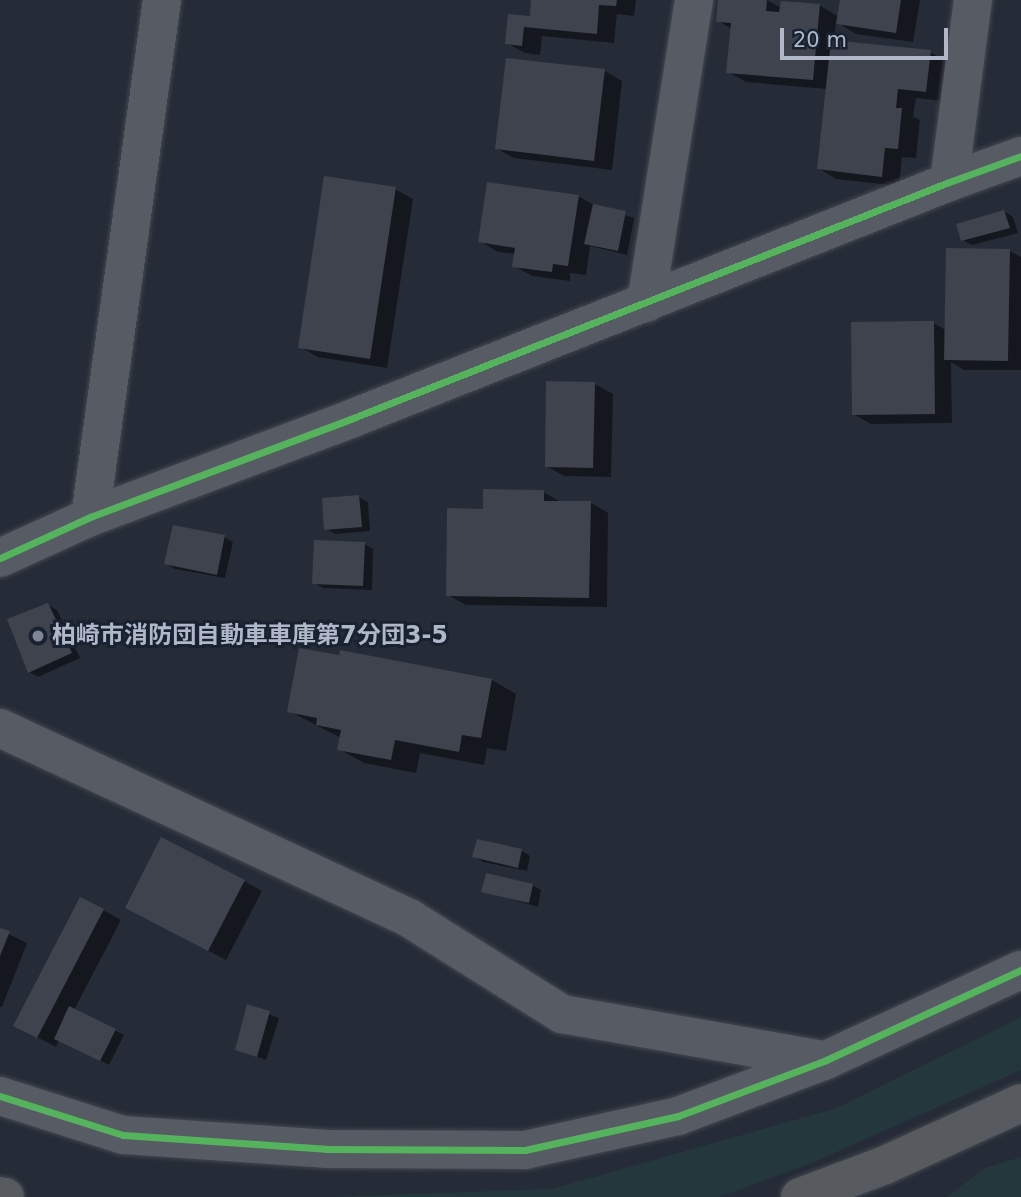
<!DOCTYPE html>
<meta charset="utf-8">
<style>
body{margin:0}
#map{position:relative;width:1021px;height:1197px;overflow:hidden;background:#262c37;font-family:"DejaVu Sans","Noto Sans JP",sans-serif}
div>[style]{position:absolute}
.green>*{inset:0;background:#23373d}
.shadow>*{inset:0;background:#0007}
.building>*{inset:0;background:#3e434d}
.roads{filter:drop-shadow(0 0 2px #43474f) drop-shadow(0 0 2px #43474f)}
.street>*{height:38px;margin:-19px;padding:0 19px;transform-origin:19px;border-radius:19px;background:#565b64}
.highway>*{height:38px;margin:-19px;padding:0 19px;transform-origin:19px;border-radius:19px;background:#575a5e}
.cycleway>*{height:7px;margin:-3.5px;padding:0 3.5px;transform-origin:3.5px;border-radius:3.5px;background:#56b35d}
.dots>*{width:19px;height:19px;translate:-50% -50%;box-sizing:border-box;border:4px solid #192231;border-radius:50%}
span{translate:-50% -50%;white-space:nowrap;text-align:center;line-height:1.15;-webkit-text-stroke:6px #192231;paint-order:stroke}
.poi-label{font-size:24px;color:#afb7c9;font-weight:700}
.left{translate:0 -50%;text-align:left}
.scale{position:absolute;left:780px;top:28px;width:168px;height:32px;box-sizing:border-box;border:4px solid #afb7c9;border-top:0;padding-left:9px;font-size:21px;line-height:24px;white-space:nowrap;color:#afb7c9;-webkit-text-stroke:5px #192231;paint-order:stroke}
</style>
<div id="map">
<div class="green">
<div style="clip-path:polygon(1021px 1017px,1021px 1070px,814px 1162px,719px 1197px,329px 1197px,552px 1189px,837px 1108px)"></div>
<div style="clip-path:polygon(1021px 1157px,1021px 1197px,947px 1197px,985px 1168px)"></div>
</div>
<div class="shadow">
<div style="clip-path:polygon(533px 0,636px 0,634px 16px,617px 14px,614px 43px,542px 36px,540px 55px,525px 53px,507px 43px,531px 18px)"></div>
<div style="clip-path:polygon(720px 0,767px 0,781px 8px,819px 5px,839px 17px,841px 0,920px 0,913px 42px,856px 34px,836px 22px,834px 42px,930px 52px,948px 62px,944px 101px,916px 98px,913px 117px,920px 120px,916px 158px,902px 157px,899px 186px,836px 179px,818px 168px,827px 89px,746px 82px,728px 72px,732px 29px,718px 21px)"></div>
<div style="clip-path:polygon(605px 71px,622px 81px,612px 170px,514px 158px,496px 148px)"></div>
<div style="clip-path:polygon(395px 189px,413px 199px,387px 368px,318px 357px,300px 347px)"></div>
<div style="clip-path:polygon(578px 196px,596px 206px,634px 218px,627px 255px,590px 246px,586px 275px,570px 273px,570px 281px,532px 276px,514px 266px,516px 254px,498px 252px,480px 241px)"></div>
<div style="clip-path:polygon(1004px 211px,1013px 217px,1018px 233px,972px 245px,963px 240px)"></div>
<div style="clip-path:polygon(1010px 251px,1021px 257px,1021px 370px,964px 370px,951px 362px,952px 423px,871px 424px,853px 414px,933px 323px,946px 330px)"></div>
<div style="clip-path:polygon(595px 384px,613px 394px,611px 477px,564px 476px,546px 466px)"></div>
<div style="clip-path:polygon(543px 492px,561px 502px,590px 502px,608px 513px,607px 607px,466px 605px,448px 595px)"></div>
<div style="clip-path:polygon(359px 497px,368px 502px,370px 531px,335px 534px,326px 529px)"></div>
<div style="clip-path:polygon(224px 537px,233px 542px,225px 578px,175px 569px,166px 563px)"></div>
<div style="clip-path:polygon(364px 544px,373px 549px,372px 590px,323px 588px,314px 583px)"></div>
<div style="clip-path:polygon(48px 605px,57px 610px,80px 658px,38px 677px,29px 672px)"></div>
<div style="clip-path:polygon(492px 680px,516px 694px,506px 751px,487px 748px,484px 765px,420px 753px,416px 773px,364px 763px,339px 749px,341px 738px,289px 711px)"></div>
<div style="clip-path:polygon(522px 851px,530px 856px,527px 871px,483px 862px,474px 856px)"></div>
<div style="clip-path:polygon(244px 881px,262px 891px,226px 960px,145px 917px)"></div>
<div style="clip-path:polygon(532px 885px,541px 890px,538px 907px,483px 891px)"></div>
<div style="clip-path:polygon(103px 910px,121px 920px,74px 1010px,124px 1035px,109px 1065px,59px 1040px,56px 1047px,33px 1035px)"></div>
<div style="clip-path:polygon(0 930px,27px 943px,2px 1007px,0 1007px)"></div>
<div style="clip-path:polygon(248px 1006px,279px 1018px,266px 1060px,237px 1049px)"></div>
</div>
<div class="building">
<div style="clip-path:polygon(531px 0,617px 0,616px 6px,599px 5px,597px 34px,524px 27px,522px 46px,505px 44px,508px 14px,530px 16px)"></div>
<div style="clip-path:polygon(718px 0,767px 0,766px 11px,779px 12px,781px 1px,820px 4px,813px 80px,726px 73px,731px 23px,716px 22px)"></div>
<div style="clip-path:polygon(840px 0,901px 0,896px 33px,836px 24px)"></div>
<div style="clip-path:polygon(831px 40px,931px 50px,926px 92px,898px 89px,896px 108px,902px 108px,898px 149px,885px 148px,882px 177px,817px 169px)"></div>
<div style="clip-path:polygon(506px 58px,605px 69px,594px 161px,495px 149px)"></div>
<div style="clip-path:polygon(324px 176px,396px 187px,370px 359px,298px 348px)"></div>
<div style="clip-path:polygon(487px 182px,579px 195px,568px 266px,553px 264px,552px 272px,512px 267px,515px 248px,478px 242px)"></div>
<div style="clip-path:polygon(593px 204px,626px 211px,618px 251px,584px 244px)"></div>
<div style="clip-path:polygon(1004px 210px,1010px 228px,961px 241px,956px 224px)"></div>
<div style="clip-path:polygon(946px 248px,1010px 249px,1008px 361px,944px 360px)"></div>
<div style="clip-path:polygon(924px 321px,934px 321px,935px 414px,852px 415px,851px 322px)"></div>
<div style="clip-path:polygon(546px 381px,595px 382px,593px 468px,545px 467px)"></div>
<div style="clip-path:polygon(483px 489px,544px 490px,544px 501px,591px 501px,589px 598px,446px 596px,447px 508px,483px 509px)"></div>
<div style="clip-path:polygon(359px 495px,362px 527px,324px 530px,322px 498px)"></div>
<div style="clip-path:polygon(173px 525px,225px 535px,217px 575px,164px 564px)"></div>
<div style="clip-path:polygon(314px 540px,365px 542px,363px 586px,312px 584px)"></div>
<div style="clip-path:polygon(48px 603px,72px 653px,28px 673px,7px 619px)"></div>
<div style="clip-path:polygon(299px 648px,339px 655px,340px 650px,492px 679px,481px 738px,462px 735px,459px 752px,395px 740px,391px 760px,337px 750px,341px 730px,316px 725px,317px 718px,287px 712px)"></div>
<div style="clip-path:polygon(161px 837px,245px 880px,208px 951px,125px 908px)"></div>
<div style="clip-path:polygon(477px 839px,522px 849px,518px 868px,472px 857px)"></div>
<div style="clip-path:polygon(486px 873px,533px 884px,529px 903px,481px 892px)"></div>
<div style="clip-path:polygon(80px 897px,104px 909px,37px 1038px,13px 1026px)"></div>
<div style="clip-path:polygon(0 928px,10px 931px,0 956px)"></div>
<div style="clip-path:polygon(247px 1004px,270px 1011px,257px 1057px,235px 1050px)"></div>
<div style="clip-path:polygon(69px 1006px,116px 1029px,100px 1061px,54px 1039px)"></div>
</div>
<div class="roads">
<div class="street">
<div style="left:949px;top:182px;width:184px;rotate:-82.5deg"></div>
<div style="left:646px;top:303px;width:307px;rotate:-81deg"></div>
<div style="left:90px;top:517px;width:522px;rotate:-82.07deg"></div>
<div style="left:0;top:558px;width:99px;rotate:-24.5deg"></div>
<div style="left:90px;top:517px;width:281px;rotate:-20.6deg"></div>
<div style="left:353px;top:418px;width:641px;rotate:-21.6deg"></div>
<div style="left:949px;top:182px;width:77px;rotate:-19.9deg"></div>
<div style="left:0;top:728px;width:451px;rotate:24.9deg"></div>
<div style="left:409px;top:918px;width:181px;rotate:32.1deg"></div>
<div style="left:562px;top:1014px;width:266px;rotate:10deg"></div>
<div style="left:0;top:1096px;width:129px;rotate:17.6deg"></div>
<div style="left:123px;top:1135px;width:203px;rotate:3.9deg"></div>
<div style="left:326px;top:1149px;width:199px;rotate:0.3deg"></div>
<div style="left:525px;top:1150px;width:157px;rotate:-12.5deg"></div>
<div style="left:678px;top:1116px;width:158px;rotate:-20.7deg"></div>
<div style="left:826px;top:1060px;width:215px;rotate:-24.8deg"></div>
</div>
<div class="highway">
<div style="left:0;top:1196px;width:5px;rotate:11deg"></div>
<div style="left:800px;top:1197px;width:91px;rotate:-20.6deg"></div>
<div style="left:885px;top:1165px;width:149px;rotate:-24.5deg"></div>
</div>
</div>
<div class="cycleway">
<div style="left:0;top:558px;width:99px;rotate:-24.5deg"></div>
<div style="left:90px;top:517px;width:281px;rotate:-20.6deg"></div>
<div style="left:353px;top:418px;width:641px;rotate:-21.6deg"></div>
<div style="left:949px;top:182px;width:77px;rotate:-19.9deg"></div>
<div style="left:0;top:1096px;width:129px;rotate:17.6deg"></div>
<div style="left:123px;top:1135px;width:203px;rotate:3.9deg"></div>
<div style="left:326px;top:1149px;width:199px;rotate:0.3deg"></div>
<div style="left:525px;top:1150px;width:157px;rotate:-12.5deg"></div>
<div style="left:678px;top:1116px;width:158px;rotate:-20.7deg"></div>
<div style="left:826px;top:1060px;width:215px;rotate:-24.8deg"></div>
</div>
<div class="dots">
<div style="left:38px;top:636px;background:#7f8696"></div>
</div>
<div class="poi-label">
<span class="left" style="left:52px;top:636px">柏崎市消防団自動車車庫第7分団3-5</span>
</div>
<div class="scale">20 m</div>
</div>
